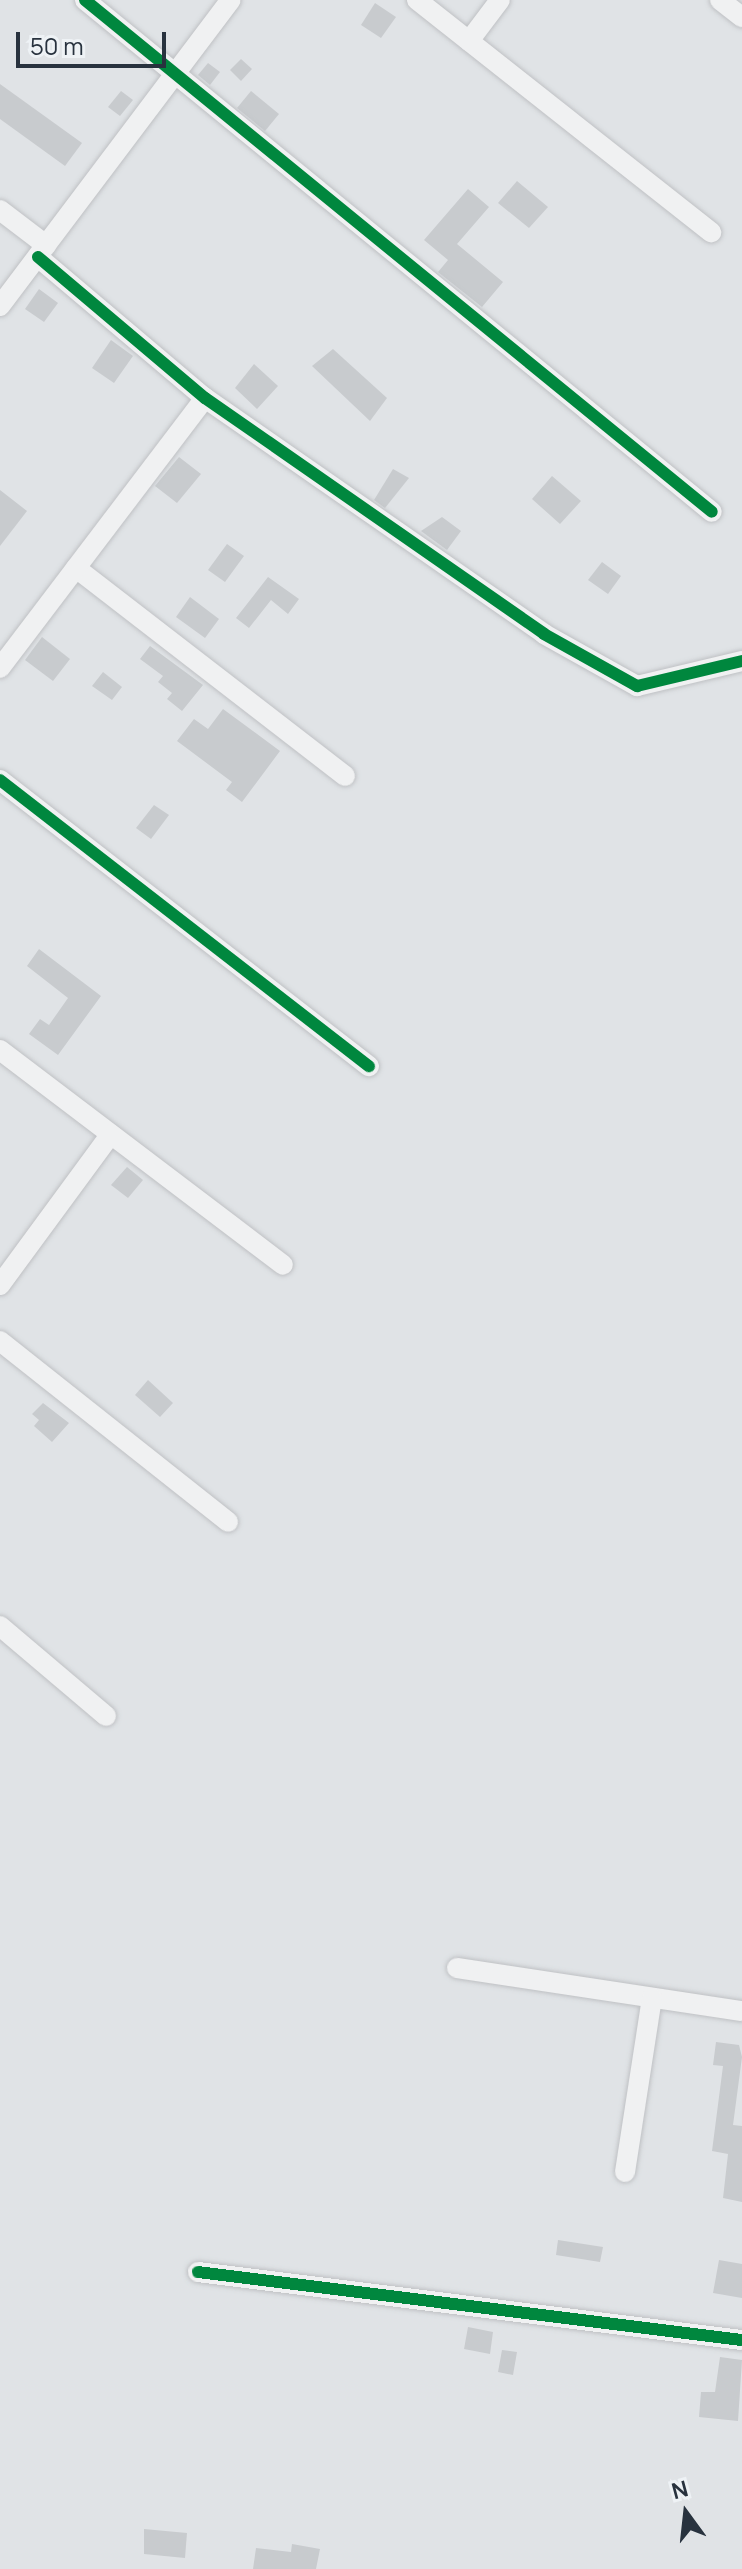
<!DOCTYPE html>
<style>
body{margin:0}
#map{position:relative;width:742px;height:2569px;overflow:hidden;background:#e0e3e6;font-family:Manrope,sans-serif}
div>[style]{position:absolute}
.building>*{inset:0;background:#c8cbce}
.roads{filter:drop-shadow(0 0 2px #bfc1c4) drop-shadow(0 0 2px #bfc1c4)}
.minor>*{height:20px;margin:-10px;padding:0 10px;transform-origin:10px;border-radius:10px;background:#f0f1f2}
.cycleway>*{height:12px;margin:-6px;padding:0 6px;transform-origin:6px;border-radius:6px;background:#00873e}
span{translate:-50% -50%;white-space:nowrap;text-align:center;line-height:1.15;-webkit-text-stroke:6px #eef2f5;paint-order:stroke}
.north{position:absolute;left:646px;top:2473px;width:80px;height:80px;-webkit-text-stroke:6px #eef2f5;paint-order:stroke;rotate:345deg;font-size:22px;font-weight:700;line-height:32px;text-align:center;color:#28323e}
.north::after{content:'';display:block;margin:auto;width:28px;height:36px;background:#28323e;clip-path:polygon(50% 0,100% 100%,50% 72%,0 100%)}
.scale{position:absolute;left:16px;top:32px;width:150px;height:36px;box-sizing:border-box;border:4px solid #28323e;border-top:0;padding-left:10px;font-size:24px;line-height:28px;white-space:nowrap;color:#28323e;-webkit-text-stroke:6px #eef2f5;paint-order:stroke}
</style>
<div id="map">
<div class="building">
<div style="clip-path:polygon(375px 3px,396px 17px,381px 38px,361px 25px)"></div>
<div style="clip-path:polygon(241px 59px,252px 69px,241px 81px,230px 70px)"></div>
<div style="clip-path:polygon(208px 63px,220px 72px,210px 85px,198px 75px)"></div>
<div style="clip-path:polygon(0 84px,82px 143px,65px 166px,0 119px)"></div>
<div style="clip-path:polygon(121px 91px,133px 100px,120px 116px,108px 107px)"></div>
<div style="clip-path:polygon(251px 91px,279px 114px,265px 131px,237px 108px)"></div>
<div style="clip-path:polygon(517px 181px,548px 207px,529px 228px,498px 203px)"></div>
<div style="clip-path:polygon(468px 189px,489px 207px,457px 244px,503px 282px,482px 307px,438px 272px,448px 260px,424px 240px)"></div>
<div style="clip-path:polygon(39px 289px,58px 303px,44px 322px,25px 309px)"></div>
<div style="clip-path:polygon(111px 340px,133px 356px,114px 383px,92px 368px)"></div>
<div style="clip-path:polygon(333px 349px,387px 398px,370px 421px,312px 366px)"></div>
<div style="clip-path:polygon(254px 364px,278px 386px,257px 409px,235px 388px)"></div>
<div style="clip-path:polygon(179px 457px,201px 474px,177px 503px,155px 486px)"></div>
<div style="clip-path:polygon(393px 469px,409px 478px,385px 508px,374px 500px)"></div>
<div style="clip-path:polygon(552px 476px,581px 501px,560px 524px,532px 499px)"></div>
<div style="clip-path:polygon(0 490px,27px 511px,0 546px)"></div>
<div style="clip-path:polygon(442px 517px,461px 531px,447px 550px,421px 531px)"></div>
<div style="clip-path:polygon(227px 544px,244px 556px,225px 582px,208px 570px)"></div>
<div style="clip-path:polygon(602px 562px,621px 576px,608px 594px,588px 580px)"></div>
<div style="clip-path:polygon(268px 577px,299px 599px,288px 614px,271px 600px,249px 628px,236px 618px)"></div>
<div style="clip-path:polygon(190px 597px,219px 619px,205px 638px,176px 617px)"></div>
<div style="clip-path:polygon(42px 637px,70px 659px,53px 681px,25px 660px)"></div>
<div style="clip-path:polygon(150px 646px,203px 685px,182px 711px,167px 699px,172px 693px,158px 682px,163px 676px,140px 659px)"></div>
<div style="clip-path:polygon(103px 672px,122px 687px,112px 700px,92px 686px)"></div>
<div style="clip-path:polygon(223px 709px,280px 751px,242px 802px,226px 790px,232px 782px,177px 741px,194px 719px,208px 729px)"></div>
<div style="clip-path:polygon(154px 805px,169px 815px,151px 839px,136px 828px)"></div>
<div style="clip-path:polygon(39px 949px,101px 996px,58px 1055px,29px 1034px,40px 1019px,49px 1025px,68px 998px,27px 966px)"></div>
<div style="clip-path:polygon(127px 1167px,143px 1180px,128px 1198px,111px 1185px)"></div>
<div style="clip-path:polygon(148px 1380px,173px 1403px,160px 1417px,135px 1395px)"></div>
<div style="clip-path:polygon(43px 1403px,69px 1423px,52px 1442px,34px 1426px,39px 1420px,32px 1414px)"></div>
<div style="clip-path:polygon(716px 2042px,739px 2045px,742px 2057px,733px 2125px,742px 2126px,742px 2202px,723px 2198px,728px 2154px,712px 2151px,723px 2066px,713px 2065px)"></div>
<div style="clip-path:polygon(558px 2240px,603px 2247px,600px 2262px,556px 2255px)"></div>
<div style="clip-path:polygon(719px 2260px,742px 2264px,742px 2298px,713px 2293px)"></div>
<div style="clip-path:polygon(468px 2327px,493px 2332px,490px 2354px,464px 2349px)"></div>
<div style="clip-path:polygon(502px 2350px,517px 2352px,513px 2375px,498px 2372px)"></div>
<div style="clip-path:polygon(720px 2357px,742px 2360px,738px 2421px,699px 2417px,701px 2392px,715px 2392px)"></div>
<div style="clip-path:polygon(144px 2529px,187px 2533px,185px 2558px,144px 2554px)"></div>
<div style="clip-path:polygon(292px 2544px,320px 2549px,316px 2569px,253px 2569px,256px 2548px,291px 2552px)"></div>
</div>
<div class="roads">
<div class="minor">
<div style="left:85px;top:0;width:809px;rotate:39.23deg"></div>
<div style="left:417px;top:0;width:375px;rotate:38.3deg"></div>
<div style="left:720px;top:0;width:28px;rotate:38deg"></div>
<div style="left:469px;top:41px;width:51px;rotate:-52.9deg"></div>
<div style="left:0;top:210px;width:58px;rotate:37.3deg"></div>
<div style="left:38px;top:257px;width:219px;rotate:40.2deg"></div>
<div style="left:205px;top:398px;width:413px;rotate:34.8deg"></div>
<div style="left:544px;top:634px;width:107px;rotate:29.2deg"></div>
<div style="left:637px;top:686px;width:108px;rotate:-13.4deg"></div>
<div style="left:0;top:306px;width:383px;rotate:-53deg"></div>
<div style="left:76px;top:568px;width:340px;rotate:37.7deg"></div>
<div style="left:0;top:668px;width:339px;rotate:-52.8deg"></div>
<div style="left:0;top:780px;width:467px;rotate:37.8deg"></div>
<div style="left:0;top:1050px;width:355px;rotate:37.2deg"></div>
<div style="left:0;top:1285px;width:187px;rotate:-53.7deg"></div>
<div style="left:0;top:1341px;width:291px;rotate:38.4deg"></div>
<div style="left:0;top:1626px;width:139px;rotate:40.3deg"></div>
<div style="left:457px;top:1968px;width:288px;rotate:8.6deg"></div>
<div style="left:625px;top:2172px;width:176px;rotate:-81.2deg"></div>
<div style="left:198px;top:2272px;width:548px;rotate:7.13deg"></div>
</div>
</div>
<div class="cycleway">
<div style="left:85px;top:0;width:809px;rotate:39.23deg"></div>
<div style="left:38px;top:257px;width:219px;rotate:40.2deg"></div>
<div style="left:205px;top:398px;width:413px;rotate:34.8deg"></div>
<div style="left:544px;top:634px;width:107px;rotate:29.2deg"></div>
<div style="left:637px;top:686px;width:108px;rotate:-13.4deg"></div>
<div style="left:0;top:780px;width:467px;rotate:37.8deg"></div>
<div style="left:198px;top:2272px;width:548px;rotate:7.13deg"></div>
</div>
<div class="north">N</div>
<div class="scale">50 m</div>
</div>
